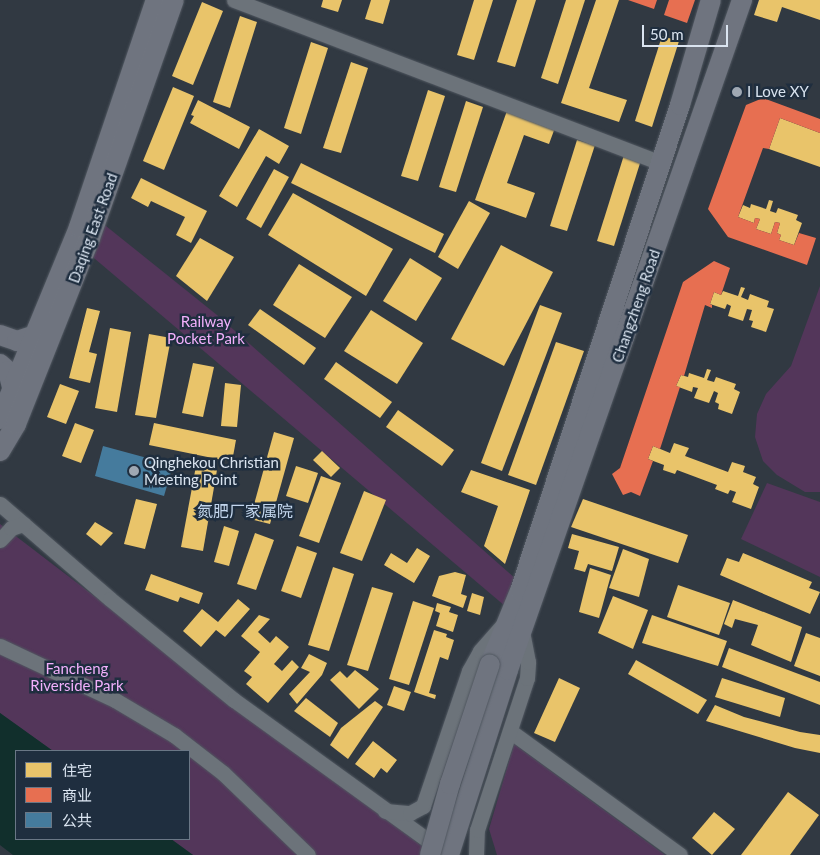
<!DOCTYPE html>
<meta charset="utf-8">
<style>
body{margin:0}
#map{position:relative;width:820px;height:855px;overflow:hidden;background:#313942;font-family:Lato,"Noto Sans SC",sans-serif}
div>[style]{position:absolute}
.green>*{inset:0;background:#53365a}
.water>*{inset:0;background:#112f2c}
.homes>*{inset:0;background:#e9c46a}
.shops>*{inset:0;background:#e76f51}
.public>*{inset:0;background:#457b9d}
.roads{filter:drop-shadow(0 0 1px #505760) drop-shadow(0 0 1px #505760)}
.minor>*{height:15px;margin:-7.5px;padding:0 7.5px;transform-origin:7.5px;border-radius:7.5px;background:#6c737a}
.major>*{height:20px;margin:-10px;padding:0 10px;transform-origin:10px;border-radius:10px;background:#6f747f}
.bridges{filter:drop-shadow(0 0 1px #505760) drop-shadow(0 0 1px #505760)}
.major-bridge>*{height:20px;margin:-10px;padding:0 10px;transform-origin:10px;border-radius:10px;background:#6f747f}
.dots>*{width:14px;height:14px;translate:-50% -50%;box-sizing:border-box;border:2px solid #1f2e3f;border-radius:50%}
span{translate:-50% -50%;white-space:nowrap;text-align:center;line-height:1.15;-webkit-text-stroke:5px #1f2e3f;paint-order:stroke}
.poi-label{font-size:15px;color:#dae4f0}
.left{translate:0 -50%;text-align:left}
.street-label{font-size:15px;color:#dae4f0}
.park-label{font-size:15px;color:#f2b0fc}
.neighbourhood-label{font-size:16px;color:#c3d6ed}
.legend{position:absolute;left:15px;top:750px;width:175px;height:90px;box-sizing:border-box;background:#1f2e3f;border:1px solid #6a7786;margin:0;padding:6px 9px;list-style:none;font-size:15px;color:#dae4f0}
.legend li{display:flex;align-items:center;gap:10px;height:25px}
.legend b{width:25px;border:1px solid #6a7786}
.scale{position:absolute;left:642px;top:25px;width:86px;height:22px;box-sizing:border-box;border:2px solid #dae4f0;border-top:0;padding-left:6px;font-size:15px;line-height:18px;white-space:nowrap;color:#dae4f0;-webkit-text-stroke:4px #1f2e3f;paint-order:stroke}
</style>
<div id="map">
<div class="green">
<div style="clip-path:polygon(101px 222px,217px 315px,516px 579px,505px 606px,88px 253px)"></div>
<div style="clip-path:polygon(820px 286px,820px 492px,805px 492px,777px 475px,763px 461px,755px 437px,757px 414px,766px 394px,791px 366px)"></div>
<div style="clip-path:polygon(767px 483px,820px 502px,820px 577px,741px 539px)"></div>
<div style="clip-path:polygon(0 524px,383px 817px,434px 855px,193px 855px,171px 839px,189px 839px,189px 751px,53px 751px,0 713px)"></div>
<div style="clip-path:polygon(514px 744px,665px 855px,497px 855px,489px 829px)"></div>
</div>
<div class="water">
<div style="clip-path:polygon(0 713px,53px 751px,16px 751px,16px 839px,171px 839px,193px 855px,13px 855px,0 845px)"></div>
</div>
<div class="homes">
<div style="clip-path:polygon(323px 0,342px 0,338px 12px,321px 7px)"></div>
<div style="clip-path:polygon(371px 0,390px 0,383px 24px,365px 19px)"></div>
<div style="clip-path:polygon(474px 0,493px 0,474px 60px,457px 55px)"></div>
<div style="clip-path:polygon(517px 0,536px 0,515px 67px,497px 62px)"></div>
<div style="clip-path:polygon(566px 0,585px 0,558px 84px,541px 78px)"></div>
<div style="clip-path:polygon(596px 0,619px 0,589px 88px,627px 100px,619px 122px,561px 103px)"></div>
<div style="clip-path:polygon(759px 0,820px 0,820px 20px,782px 7px,777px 22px,754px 15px)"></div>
<div style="clip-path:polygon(202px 2px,223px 11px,193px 85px,172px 76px)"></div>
<div style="clip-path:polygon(240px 16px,257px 22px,230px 108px,213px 102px)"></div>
<div style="clip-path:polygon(662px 36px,679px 41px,652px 127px,635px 121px)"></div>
<div style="clip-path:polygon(311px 42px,328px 48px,301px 134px,284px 128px)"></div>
<div style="clip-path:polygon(351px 62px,368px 68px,341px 153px,323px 148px)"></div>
<div style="clip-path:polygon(173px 87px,194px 96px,164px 170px,143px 161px)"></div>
<div style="clip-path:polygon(428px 90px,445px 96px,418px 181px,401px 176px)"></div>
<div style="clip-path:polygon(198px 100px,250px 127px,239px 149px,190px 123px,194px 116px,191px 115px)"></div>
<div style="clip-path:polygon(466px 101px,483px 107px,456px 192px,439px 187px)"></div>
<div style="clip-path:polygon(508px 108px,556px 125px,549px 144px,524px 135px,507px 183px,535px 193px,526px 218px,475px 200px)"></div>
<div style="clip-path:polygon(780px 118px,820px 133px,820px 167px,769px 149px)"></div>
<div style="clip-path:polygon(259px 129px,289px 146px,279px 164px,266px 156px,237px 207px,219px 196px)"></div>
<div style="clip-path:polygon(577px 140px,595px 145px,567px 231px,550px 226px)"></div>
<div style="clip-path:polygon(624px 155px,641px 160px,614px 246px,597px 241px)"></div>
<div style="clip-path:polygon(301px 163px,444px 234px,435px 253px,291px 183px)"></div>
<div style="clip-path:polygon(274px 169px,289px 177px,261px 228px,246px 219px)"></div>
<div style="clip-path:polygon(141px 178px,207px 211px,191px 243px,176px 235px,185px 217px,151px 201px,148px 207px,131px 198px)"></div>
<div style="clip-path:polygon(293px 193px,393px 249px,366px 296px,268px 235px)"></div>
<div style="clip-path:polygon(769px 200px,773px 201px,770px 211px,776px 213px,778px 208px,798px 215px,796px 220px,802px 223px,794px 245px,779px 240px,781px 235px,777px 233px,780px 223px,775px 222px,771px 234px,756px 229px,760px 219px,755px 218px,754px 223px,738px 217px,743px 205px,750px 208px,751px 204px,766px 209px)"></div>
<div style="clip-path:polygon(469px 201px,490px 213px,458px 269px,438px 257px)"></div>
<div style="clip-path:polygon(200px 238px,234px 257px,207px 301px,176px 276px)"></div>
<div style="clip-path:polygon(501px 245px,553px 272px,504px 366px,451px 339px)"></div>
<div style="clip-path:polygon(410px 258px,442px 278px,416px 321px,383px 301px)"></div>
<div style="clip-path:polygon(299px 264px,352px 297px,325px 338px,273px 305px)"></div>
<div style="clip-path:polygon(741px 287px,745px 288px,741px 297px,748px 300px,750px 294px,769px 301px,767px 307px,774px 309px,766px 332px,751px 327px,753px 321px,749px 320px,752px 310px,747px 309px,743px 321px,728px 316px,731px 306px,727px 304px,725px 309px,710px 304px,714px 292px,721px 295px,723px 291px,738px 296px)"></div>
<div style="clip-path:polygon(540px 305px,562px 313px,502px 471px,481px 463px)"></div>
<div style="clip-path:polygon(87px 308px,100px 311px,89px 352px,97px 354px,90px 383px,69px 378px)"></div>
<div style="clip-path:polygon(260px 309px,316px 348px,304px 365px,248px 325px)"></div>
<div style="clip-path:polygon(371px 310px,423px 343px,397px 384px,344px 351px)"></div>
<div style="clip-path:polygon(110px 328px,131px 332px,117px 412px,95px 408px)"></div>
<div style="clip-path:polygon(149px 334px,171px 338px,156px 418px,135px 415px)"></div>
<div style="clip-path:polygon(556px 342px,584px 351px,536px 485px,508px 475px)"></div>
<div style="clip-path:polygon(336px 362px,392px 402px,380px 418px,324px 379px)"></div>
<div style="clip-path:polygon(193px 363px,214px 367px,203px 417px,182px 413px)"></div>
<div style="clip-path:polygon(707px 369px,711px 370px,707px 380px,714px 382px,716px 377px,736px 384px,734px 389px,740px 392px,732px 414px,718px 409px,719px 404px,715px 402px,718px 393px,714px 391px,709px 403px,694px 398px,698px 388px,693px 387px,692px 392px,676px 386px,681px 375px,688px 377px,689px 373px,704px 378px)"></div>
<div style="clip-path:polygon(225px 383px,241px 385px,237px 427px,221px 426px)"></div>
<div style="clip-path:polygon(60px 384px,79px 391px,66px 424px,47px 417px)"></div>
<div style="clip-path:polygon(398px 410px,454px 450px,442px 466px,386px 427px)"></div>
<div style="clip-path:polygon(75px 423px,94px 430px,81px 463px,62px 456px)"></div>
<div style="clip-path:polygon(154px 423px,236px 440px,232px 462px,149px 445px)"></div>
<div style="clip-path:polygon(274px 432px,294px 438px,270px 524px,250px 519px)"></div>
<div style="clip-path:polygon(674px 443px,689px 448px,685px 456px,728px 472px,732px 462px,745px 466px,743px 472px,756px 477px,753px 484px,759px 487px,751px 509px,732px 502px,736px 492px,730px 490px,728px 494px,715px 489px,717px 485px,677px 470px,675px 474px,663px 470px,664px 465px,648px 459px,653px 446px,670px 453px)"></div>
<div style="clip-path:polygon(322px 451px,340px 468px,331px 477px,313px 460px)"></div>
<div style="clip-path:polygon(196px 466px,217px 470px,203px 551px,181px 547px)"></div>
<div style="clip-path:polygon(296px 466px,318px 473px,308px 503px,286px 496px)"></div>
<div style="clip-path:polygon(471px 470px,530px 490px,505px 564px,484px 546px,498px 506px,461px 492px)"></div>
<div style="clip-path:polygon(321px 476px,341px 483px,319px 543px,299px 536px)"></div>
<div style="clip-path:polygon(364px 491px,386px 500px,362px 561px,340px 553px)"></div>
<div style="clip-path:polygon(136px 499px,157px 504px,145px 549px,124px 544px)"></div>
<div style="clip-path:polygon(583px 499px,688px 535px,678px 563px,571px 527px)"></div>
<div style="clip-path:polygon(95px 522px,113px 533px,101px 546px,86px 534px)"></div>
<div style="clip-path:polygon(224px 526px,239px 531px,229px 566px,214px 562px)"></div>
<div style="clip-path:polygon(255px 533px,274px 540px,256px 590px,237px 584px)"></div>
<div style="clip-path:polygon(572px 534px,619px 547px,612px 571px,588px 564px,585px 572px,574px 569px,579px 551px,568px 548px)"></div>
<div style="clip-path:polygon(297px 546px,317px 553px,301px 598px,281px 591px)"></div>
<div style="clip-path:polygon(417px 548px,430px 556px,414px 583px,384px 565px,391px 553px,407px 563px)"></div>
<div style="clip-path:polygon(623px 549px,649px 559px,639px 597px,609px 588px)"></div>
<div style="clip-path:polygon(743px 553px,812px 582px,809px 588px,820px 592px,810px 614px,720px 575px,727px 558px,739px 562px)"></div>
<div style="clip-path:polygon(333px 567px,354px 574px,329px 651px,308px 645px)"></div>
<div style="clip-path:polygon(590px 568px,611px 575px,599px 618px,579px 612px)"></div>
<div style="clip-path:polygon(455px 572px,466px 575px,461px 594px,467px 596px,463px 608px,432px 596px,439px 576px)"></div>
<div style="clip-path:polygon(151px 574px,203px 593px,199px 604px,180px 597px,178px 602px,145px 590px)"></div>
<div style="clip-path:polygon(678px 585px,730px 603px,719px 635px,667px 617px)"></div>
<div style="clip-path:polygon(372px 587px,393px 593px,368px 671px,347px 665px)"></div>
<div style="clip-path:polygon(472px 593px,484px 597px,480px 615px,467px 611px)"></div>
<div style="clip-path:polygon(613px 596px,648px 610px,633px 649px,598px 633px)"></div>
<div style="clip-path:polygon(238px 599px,250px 609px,225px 637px,216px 630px,201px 647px,183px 631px,202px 609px,218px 622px)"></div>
<div style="clip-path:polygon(733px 600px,802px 627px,791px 662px,751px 645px,758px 625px,735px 619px,732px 628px,724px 624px)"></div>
<div style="clip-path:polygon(413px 601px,434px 608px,409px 685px,389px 679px)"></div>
<div style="clip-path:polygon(437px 603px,451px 607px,449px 612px,458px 615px,453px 632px,436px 626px,440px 613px,435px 611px)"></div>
<div style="clip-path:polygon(259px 615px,270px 619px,258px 632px,270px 643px,276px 636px,289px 647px,274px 664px,282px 671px,292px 660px,299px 667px,268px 703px,246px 684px,252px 677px,244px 671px,260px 652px,241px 636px)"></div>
<div style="clip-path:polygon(652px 615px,727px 641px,718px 666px,642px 643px)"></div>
<div style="clip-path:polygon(434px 630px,447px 634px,446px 637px,454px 640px,448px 660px,440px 657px,429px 693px,436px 695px,435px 699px,414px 692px)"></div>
<div style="clip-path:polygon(806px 633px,820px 638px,820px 676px,794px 666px)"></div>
<div style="clip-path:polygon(729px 648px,820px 682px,820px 705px,722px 667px)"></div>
<div style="clip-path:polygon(309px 654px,327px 663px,322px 675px,297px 704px,289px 694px,310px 672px,301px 668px)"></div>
<div style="clip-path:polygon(636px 660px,707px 700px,698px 714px,628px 674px)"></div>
<div style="clip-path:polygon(355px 670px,379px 689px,359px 709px,330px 680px,340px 671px,347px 678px)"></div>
<div style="clip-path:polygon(559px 678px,580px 688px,555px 742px,534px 733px)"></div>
<div style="clip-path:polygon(722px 678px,785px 698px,780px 717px,715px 697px)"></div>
<div style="clip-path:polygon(394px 686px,411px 692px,404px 711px,387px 705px)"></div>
<div style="clip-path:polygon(306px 698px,338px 723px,330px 737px,294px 711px)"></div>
<div style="clip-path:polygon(375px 701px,383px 707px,348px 759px,330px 745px,341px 728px)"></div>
<div style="clip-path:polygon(715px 705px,744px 717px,800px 732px,820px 735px,820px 753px,795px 748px,706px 721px)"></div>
<div style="clip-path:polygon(373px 741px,397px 760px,387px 773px,381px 768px,374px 778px,355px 764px)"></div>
<div style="clip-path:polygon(788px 792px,819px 815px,790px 855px,741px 855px)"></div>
<div style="clip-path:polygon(714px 812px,735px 829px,712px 855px,692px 838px)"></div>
</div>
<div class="shops">
<div style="clip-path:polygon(628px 0,657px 0,654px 9px)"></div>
<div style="clip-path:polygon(669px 0,695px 0,687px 23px,664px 15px)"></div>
<div style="clip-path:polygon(763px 98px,820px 119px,820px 133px,780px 118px,769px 149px,763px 148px,738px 217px,754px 223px,755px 218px,760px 219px,756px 229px,771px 234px,775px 222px,780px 223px,777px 233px,781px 235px,779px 240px,794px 245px,799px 233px,816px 238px,807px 265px,728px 237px,708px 209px,746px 105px)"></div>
<div style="clip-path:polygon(714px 261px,730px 268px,721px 295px,714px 292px,710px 304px,712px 305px,712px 308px,705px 305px,684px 376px,681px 375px,676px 386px,680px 387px,660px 449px,653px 446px,648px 459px,653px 461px,640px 496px,631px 492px,623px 495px,612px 474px,620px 468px,683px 282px)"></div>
</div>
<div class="public">
<div style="clip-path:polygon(103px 446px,173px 465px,164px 496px,95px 476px)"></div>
</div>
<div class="roads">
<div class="minor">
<div style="left:234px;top:0;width:456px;rotate:20.9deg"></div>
<div style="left:0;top:504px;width:145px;rotate:40.8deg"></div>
<div style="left:110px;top:599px;width:160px;rotate:39.2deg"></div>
<div style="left:234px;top:700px;width:256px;rotate:35.9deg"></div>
<div style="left:0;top:540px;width:16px;rotate:-47deg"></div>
<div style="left:11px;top:528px;width:13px;rotate:-18deg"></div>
<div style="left:0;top:646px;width:127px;rotate:25.2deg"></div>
<div style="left:115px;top:700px;width:69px;rotate:30.7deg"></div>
<div style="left:174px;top:735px;width:62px;rotate:37.8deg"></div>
<div style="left:223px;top:773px;width:118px;rotate:44deg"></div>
<div style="left:510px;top:731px;width:210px;rotate:36.1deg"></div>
<div style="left:385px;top:811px;width:25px;rotate:5deg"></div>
<div style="left:410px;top:813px;width:15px;rotate:-28deg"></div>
<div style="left:423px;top:806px;width:143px;rotate:-71.2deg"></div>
<div style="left:469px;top:671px;width:23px;rotate:-61deg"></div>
<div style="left:480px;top:651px;width:32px;rotate:-49deg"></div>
<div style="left:476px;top:855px;width:25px;rotate:-88deg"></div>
<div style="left:477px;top:830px;width:160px;rotate:-71.8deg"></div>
<div style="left:527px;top:678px;width:16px;rotate:-86deg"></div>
<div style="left:528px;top:662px;width:31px;rotate:-101deg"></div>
</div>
<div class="major">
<div style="left:0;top:335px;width:18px;rotate:19deg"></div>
<div style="left:17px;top:341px;width:20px;rotate:-18deg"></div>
<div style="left:0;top:364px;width:11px;rotate:41deg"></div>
<div style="left:8px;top:371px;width:21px;rotate:76deg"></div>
<div style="left:0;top:419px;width:208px;rotate:-67.6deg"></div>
<div style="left:79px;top:227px;width:240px;rotate:-71.3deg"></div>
<div style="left:0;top:451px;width:31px;rotate:-59deg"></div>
<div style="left:16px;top:424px;width:200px;rotate:-68.3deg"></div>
<div style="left:90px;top:238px;width:252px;rotate:-70.6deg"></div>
<div style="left:490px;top:664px;width:79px;rotate:-67.7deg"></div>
<div style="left:520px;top:591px;width:512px;rotate:-71.78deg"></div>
<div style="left:680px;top:105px;width:109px;rotate:-73.6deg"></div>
<div style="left:449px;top:855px;width:194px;rotate:-72.3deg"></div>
<div style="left:508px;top:670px;width:710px;rotate:-70.75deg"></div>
</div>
</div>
<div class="bridges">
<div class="major-bridge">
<div style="left:430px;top:855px;width:74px;rotate:-74.3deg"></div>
<div style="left:450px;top:784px;width:126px;rotate:-71.6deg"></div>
</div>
</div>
<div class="dots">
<div style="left:737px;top:92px;background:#9fa8b3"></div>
<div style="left:134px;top:471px;background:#9fa8b3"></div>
</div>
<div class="poi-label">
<span class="left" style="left:747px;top:92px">I Love XY</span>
<span class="left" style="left:144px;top:471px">Qinghekou Christian<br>Meeting Point</span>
</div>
<div class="street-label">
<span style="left:93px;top:228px;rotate:-70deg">Daqing East Road</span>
<span style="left:636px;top:306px;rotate:-71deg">Changzheng Road</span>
</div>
<div class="park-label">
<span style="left:206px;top:330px">Railway<br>Pocket Park</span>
<span style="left:77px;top:677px">Fancheng<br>Riverside Park</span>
</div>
<div class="neighbourhood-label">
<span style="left:245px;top:511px">氮肥厂家属院</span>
</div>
<ul class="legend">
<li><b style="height:14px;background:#e9c46a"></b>住宅</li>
<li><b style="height:14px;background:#e76f51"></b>商业</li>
<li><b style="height:14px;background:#457b9d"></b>公共</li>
</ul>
<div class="scale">50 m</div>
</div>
